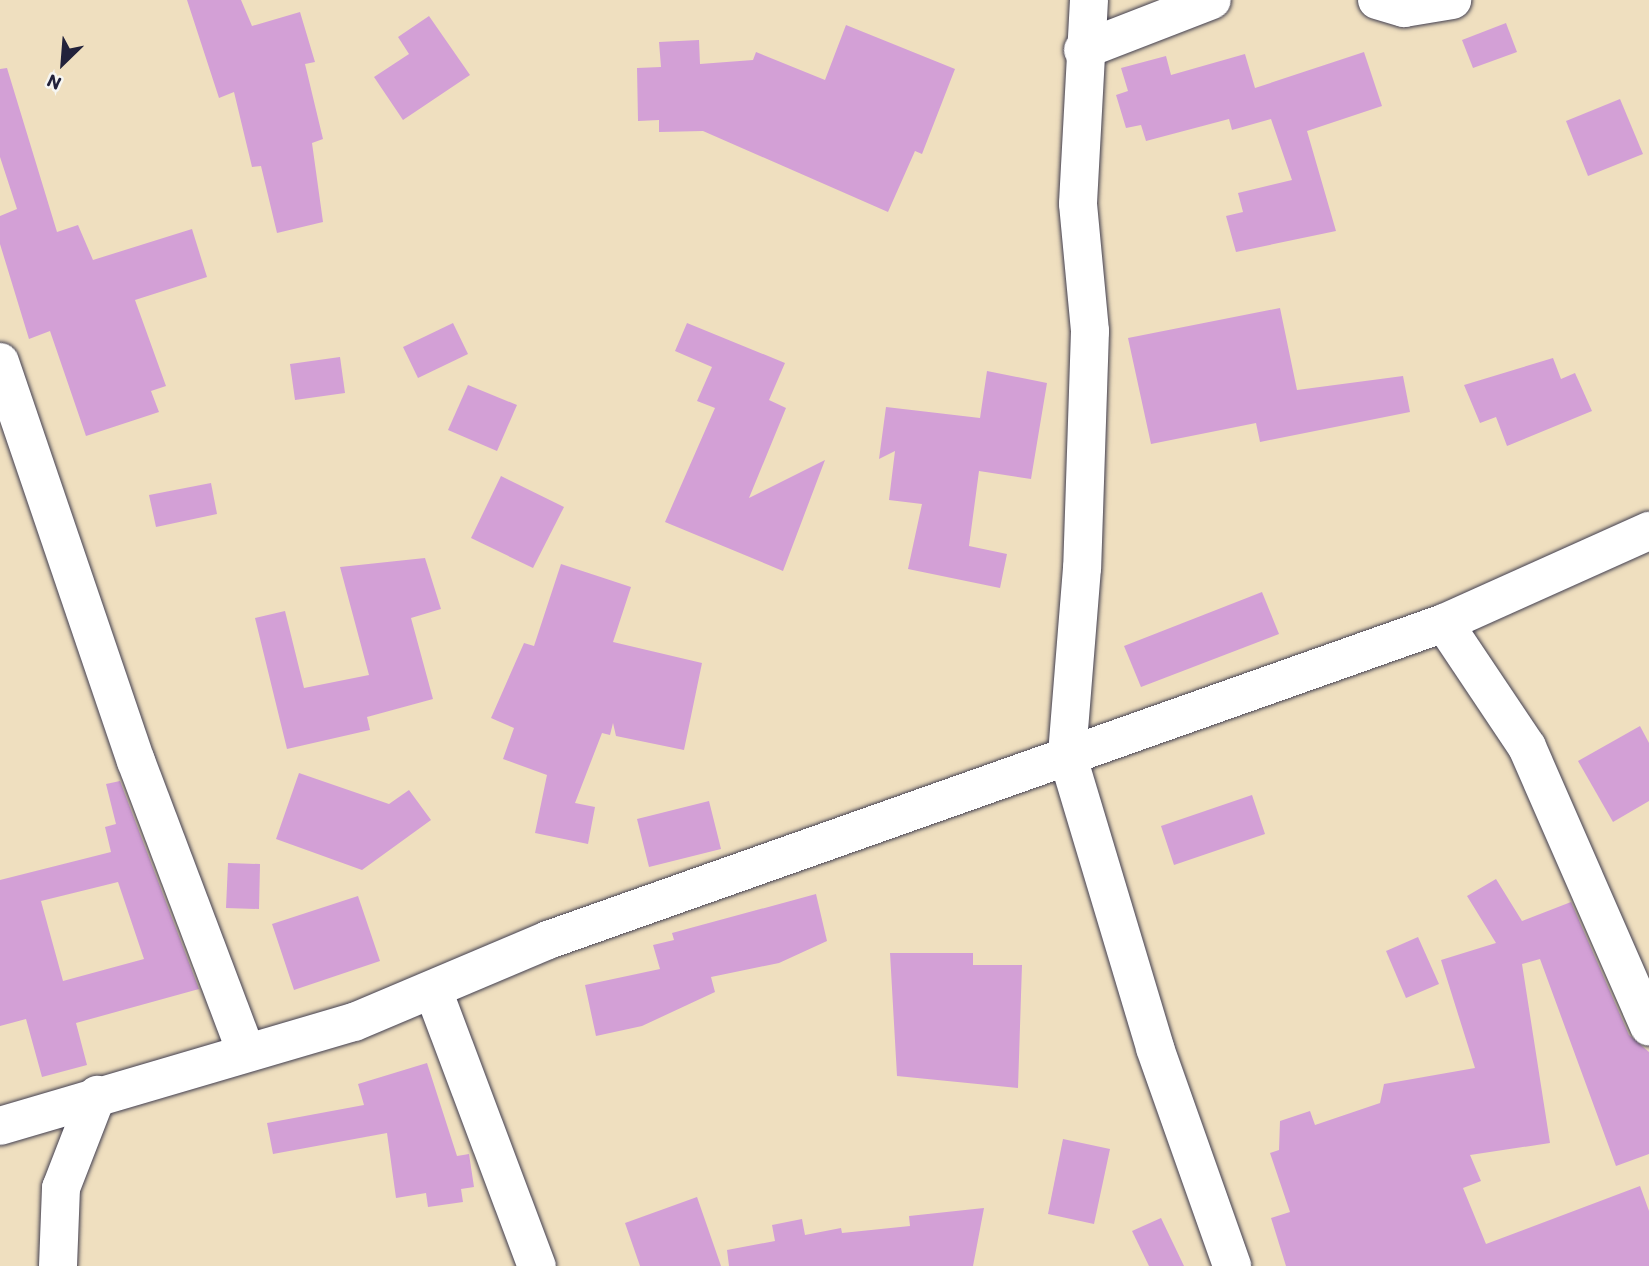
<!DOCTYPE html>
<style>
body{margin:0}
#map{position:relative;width:1649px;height:1266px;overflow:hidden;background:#efdfbf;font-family:Itim,sans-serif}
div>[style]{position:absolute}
.building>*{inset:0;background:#d3a0d6}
.roads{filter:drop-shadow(0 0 2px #413e4f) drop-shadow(0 0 2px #413e4f)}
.minor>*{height:38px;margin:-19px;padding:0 19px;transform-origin:19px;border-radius:19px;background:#fff}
span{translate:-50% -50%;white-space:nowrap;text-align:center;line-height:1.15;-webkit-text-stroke:5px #f6f6f2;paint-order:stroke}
.north{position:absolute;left:28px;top:28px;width:70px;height:70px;-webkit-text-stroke:5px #f6f6f2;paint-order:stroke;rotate:205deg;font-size:19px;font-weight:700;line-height:28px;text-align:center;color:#22223b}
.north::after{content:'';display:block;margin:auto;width:24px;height:32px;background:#22223b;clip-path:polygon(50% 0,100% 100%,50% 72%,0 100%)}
</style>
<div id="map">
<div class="building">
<div style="clip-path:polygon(187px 0,241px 0,252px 26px,300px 12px,315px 62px,305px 64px,323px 139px,312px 143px,323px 222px,277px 233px,261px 166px,252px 167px,234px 92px,219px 98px)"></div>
<div style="clip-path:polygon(429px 16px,470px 75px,403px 120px,374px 77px,409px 54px,398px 37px)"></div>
<div style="clip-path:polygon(1506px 23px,1517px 52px,1473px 68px,1462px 40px)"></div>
<div style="clip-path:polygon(846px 25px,955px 69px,922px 154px,915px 151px,888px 212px,703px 131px,659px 132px,659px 120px,638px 121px,637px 68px,661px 67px,659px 42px,699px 40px,700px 64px,753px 60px,756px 52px,825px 80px)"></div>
<div style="clip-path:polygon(1364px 52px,1382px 106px,1307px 131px,1336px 231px,1236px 252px,1226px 216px,1243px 212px,1238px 193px,1292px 180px,1271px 119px,1232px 130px,1229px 119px,1146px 141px,1141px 125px,1126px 128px,1116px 95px,1128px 91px,1121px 68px,1166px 56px,1171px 75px,1245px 54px,1255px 88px)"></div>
<div style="clip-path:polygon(7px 68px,57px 232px,78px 225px,93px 260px,192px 229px,207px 277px,135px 300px,166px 386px,151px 391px,159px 412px,86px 436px,50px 331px,29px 339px,0 244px,0 216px,17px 209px,0 157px,0 69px)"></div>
<div style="clip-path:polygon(1620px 99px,1643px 154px,1588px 176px,1566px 121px)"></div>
<div style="clip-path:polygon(1280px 308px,1297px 390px,1403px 376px,1410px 412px,1260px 442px,1256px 423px,1151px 444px,1128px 338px)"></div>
<div style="clip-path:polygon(453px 323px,468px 354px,418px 378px,403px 347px)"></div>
<div style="clip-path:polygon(687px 323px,785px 363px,769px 400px,786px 408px,749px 498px,825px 460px,783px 571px,665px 522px,715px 408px,697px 401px,712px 367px,675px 351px)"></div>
<div style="clip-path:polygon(340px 357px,345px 393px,295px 400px,290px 364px)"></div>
<div style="clip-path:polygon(1553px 358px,1561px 379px,1575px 373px,1592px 411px,1507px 446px,1496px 417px,1480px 423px,1464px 385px)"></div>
<div style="clip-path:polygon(987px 371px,1047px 383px,1031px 479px,979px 471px,969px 546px,1007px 554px,1000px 588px,908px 569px,922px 504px,889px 500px,895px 451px,879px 459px,886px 407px,980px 418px)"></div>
<div style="clip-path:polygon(468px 385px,517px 405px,497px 451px,448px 430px)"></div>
<div style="clip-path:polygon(501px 476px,564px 507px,533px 568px,471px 538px)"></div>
<div style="clip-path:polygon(211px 483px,217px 514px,156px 527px,149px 495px)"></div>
<div style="clip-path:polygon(425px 558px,441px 609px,411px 618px,433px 699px,367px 717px,370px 730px,287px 749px,255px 618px,285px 611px,304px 688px,369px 675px,340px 567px)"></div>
<div style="clip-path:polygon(561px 564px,631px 587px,613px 642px,702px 663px,684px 750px,616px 736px,613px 723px,610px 735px,602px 733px,575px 803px,595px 807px,588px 844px,535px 833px,547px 775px,503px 759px,514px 728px,491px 718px,524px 643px,534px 646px)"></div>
<div style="clip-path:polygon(1262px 592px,1279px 634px,1141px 687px,1124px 646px)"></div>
<div style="clip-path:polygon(1640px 726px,1649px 743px,1649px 801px,1613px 822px,1578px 761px)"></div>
<div style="clip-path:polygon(299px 773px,389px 804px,409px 790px,431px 820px,362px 870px,276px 839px)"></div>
<div style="clip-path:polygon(evenodd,120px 781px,199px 989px,76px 1023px,87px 1065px,42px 1077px,26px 1019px,0 1026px,0 880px,111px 852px,105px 827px,116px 824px,106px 784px,120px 781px,118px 882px,144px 959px,63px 981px,41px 901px,118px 882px)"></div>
<div style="clip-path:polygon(1252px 795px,1265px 834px,1174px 865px,1161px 826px)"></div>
<div style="clip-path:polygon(709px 801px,721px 849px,649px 867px,637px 819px)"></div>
<div style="clip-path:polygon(228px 863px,260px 864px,259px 909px,226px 908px)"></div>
<div style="clip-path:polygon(1496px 879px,1522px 921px,1571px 902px,1629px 1035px,1649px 1052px,1649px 1154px,1616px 1166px,1540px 959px,1522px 964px,1550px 1143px,1470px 1155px,1481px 1181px,1463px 1188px,1486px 1244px,1640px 1186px,1649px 1211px,1649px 1266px,1286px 1266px,1271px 1218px,1290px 1212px,1270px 1153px,1279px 1150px,1280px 1121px,1310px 1111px,1315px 1125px,1380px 1103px,1384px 1084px,1475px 1068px,1441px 960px,1496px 943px,1467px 896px)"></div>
<div style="clip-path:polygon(816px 894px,827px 941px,779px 963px,711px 977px,715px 992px,642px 1026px,596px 1036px,585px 985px,660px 969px,653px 945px,674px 940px,672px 933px)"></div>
<div style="clip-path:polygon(358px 896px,380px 961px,294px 990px,272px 924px)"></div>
<div style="clip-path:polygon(1418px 937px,1439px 984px,1406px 998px,1386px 951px)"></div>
<div style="clip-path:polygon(890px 953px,973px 953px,973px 965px,1022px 965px,1018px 1088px,897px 1076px)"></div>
<div style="clip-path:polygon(427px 1063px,457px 1156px,469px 1154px,474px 1187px,461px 1189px,463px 1202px,428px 1207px,426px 1193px,396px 1198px,387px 1133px,273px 1154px,267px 1123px,364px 1105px,358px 1084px)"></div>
<div style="clip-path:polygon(1063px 1139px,1110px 1149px,1094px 1224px,1048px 1214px)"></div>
<div style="clip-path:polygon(697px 1197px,721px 1266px,640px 1266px,625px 1223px)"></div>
<div style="clip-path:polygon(984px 1208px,973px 1266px,729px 1266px,727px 1250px,775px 1241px,772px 1225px,802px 1219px,805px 1235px,841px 1228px,842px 1233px,910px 1226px,909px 1216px)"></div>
<div style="clip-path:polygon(1161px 1218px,1184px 1266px,1149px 1266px,1132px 1231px)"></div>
</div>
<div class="roads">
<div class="minor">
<div style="left:1089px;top:0;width:204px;rotate:93.1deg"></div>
<div style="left:1078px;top:204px;width:128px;rotate:84.6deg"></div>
<div style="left:1090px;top:331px;width:237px;rotate:91.9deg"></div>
<div style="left:1082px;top:568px;width:187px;rotate:94.6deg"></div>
<div style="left:1067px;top:754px;width:307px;rotate:73.3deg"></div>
<div style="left:1155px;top:1048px;width:231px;rotate:70.5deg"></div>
<div style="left:1377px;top:0;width:28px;rotate:17deg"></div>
<div style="left:1404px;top:8px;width:49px;rotate:-9.5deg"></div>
<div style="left:1083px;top:50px;width:138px;rotate:-21.2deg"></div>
<div style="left:0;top:362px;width:422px;rotate:71.2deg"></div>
<div style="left:136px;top:761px;width:309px;rotate:69.3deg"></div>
<div style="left:1444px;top:623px;width:149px;rotate:56.2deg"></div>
<div style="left:1527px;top:747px;width:305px;rotate:66.4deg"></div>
<div style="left:433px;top:990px;width:295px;rotate:69.4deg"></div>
<div style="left:0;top:1126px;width:369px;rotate:-16.4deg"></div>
<div style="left:354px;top:1022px;width:211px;rotate:-22.9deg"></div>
<div style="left:548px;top:940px;width:950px;rotate:-19.48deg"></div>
<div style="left:1444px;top:623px;width:225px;rotate:-24.2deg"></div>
<div style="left:58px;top:1266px;width:78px;rotate:-87.8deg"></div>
<div style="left:61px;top:1188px;width:100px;rotate:-68.8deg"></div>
</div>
</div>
<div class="north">N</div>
</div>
